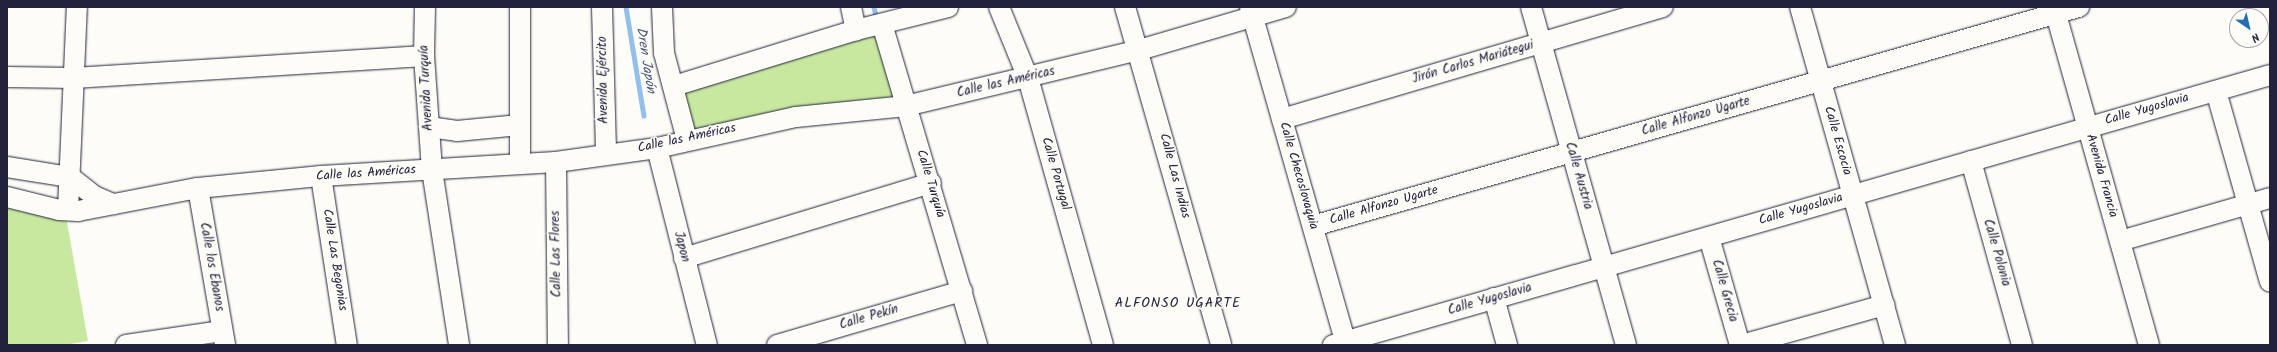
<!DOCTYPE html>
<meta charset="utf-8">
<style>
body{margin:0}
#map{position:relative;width:2277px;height:352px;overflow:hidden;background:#fdfcf7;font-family:Kalam,sans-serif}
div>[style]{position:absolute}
.green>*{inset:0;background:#c8e8a0}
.stream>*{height:4.5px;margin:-2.25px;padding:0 2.25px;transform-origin:2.25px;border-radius:2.25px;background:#92bfec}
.roads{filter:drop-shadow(0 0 1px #22223b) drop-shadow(0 0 1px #22223b)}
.minor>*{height:20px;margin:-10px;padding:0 10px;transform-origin:10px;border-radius:10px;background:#fdfcf7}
span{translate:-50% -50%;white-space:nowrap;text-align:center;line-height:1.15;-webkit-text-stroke:3px #fdfcf7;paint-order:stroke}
.street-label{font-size:13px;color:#22223b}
.water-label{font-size:14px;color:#495979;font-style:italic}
.neighbourhood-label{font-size:14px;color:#22223b;letter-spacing:1px}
.frame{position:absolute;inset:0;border:8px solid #22223b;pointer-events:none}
.north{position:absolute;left:2229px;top:8px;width:40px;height:40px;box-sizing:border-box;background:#fdfcf7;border:1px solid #a5a5ac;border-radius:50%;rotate:146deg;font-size:11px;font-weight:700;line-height:16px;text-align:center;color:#22223b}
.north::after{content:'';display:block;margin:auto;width:14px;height:18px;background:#1f6fb2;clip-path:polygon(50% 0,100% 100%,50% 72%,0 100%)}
</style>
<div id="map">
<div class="green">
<div style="clip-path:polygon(879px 32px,897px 99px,835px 103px,692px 131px,680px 92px)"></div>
<div style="clip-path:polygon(7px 206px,67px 222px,88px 341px,64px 345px,7px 345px)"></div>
</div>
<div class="stream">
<div style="left:626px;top:7px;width:110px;rotate:80.6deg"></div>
<div style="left:874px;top:7px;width:9px;rotate:77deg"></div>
</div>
<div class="roads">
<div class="minor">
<div style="left:425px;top:7px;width:49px;rotate:91.2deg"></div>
<div style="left:424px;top:56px;width:114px;rotate:86deg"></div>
<div style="left:432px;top:170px;width:177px;rotate:81.2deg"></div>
<div style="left:602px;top:7px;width:146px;rotate:88.4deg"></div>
<div style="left:662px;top:7px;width:46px;rotate:87.5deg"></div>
<div style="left:664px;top:53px;width:90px;rotate:75.2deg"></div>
<div style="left:851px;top:7px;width:24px;rotate:78deg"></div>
<div style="left:999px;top:7px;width:77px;rotate:67.8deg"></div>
<div style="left:1028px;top:78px;width:277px;rotate:74.3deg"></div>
<div style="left:1125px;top:7px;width:351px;rotate:74.1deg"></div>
<div style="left:1250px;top:7px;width:351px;rotate:74.1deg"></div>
<div style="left:1531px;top:7px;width:351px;rotate:74.3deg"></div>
<div style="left:1800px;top:7px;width:351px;rotate:74.3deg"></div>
<div style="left:2054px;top:7px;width:351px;rotate:74.3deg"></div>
<div style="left:882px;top:24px;width:335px;rotate:73.5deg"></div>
<div style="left:7px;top:77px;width:67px;rotate:0.9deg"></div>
<div style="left:74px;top:78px;width:351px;rotate:-3.6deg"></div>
<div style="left:674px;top:86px;width:190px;rotate:-17.1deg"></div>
<div style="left:856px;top:30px;width:95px;rotate:-14deg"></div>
<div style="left:2216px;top:91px;width:198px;rotate:74.2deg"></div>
<div style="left:1282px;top:119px;width:397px;rotate:-16.4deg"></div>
<div style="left:429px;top:127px;width:28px;rotate:8deg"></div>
<div style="left:457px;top:131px;width:63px;rotate:-5.4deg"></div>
<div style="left:657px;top:148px;width:203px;rotate:75.8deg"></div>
<div style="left:1971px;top:161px;width:191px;rotate:74.5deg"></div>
<div style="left:556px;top:162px;width:183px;rotate:89.4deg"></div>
<div style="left:520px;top:164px;width:157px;rotate:-90deg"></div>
<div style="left:7px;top:167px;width:64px;rotate:9deg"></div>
<div style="left:70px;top:177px;width:31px;rotate:38deg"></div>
<div style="left:94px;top:196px;width:21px;rotate:23deg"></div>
<div style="left:321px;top:176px;width:171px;rotate:81.3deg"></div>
<div style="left:198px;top:188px;width:159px;rotate:80.2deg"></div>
<div style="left:7px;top:197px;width:54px;rotate:14deg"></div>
<div style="left:59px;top:210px;width:19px;rotate:3deg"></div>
<div style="left:78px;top:211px;width:122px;rotate:-10.9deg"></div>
<div style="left:198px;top:188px;width:124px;rotate:-5.6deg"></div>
<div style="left:321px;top:176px;width:235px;rotate:-3.4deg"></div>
<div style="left:556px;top:162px;width:102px;rotate:-7.9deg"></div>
<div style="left:657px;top:148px;width:142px;rotate:-12.6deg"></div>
<div style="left:796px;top:117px;width:111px;rotate:-5.7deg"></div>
<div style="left:906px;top:106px;width:240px;rotate:-13.5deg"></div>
<div style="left:1139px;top:50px;width:153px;rotate:-16.3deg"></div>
<div style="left:68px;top:210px;width:203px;rotate:-87.5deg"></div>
<div style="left:1313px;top:226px;width:797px;rotate:-15.96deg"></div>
<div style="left:1709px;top:237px;width:112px;rotate:74deg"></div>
<div style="left:2120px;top:241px;width:156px;rotate:-16deg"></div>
<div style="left:684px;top:258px;width:258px;rotate:-16.9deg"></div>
<div style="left:1494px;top:298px;width:49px;rotate:74.5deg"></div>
<div style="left:126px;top:345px;width:97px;rotate:-8.3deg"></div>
<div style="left:777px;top:345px;width:193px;rotate:-16.3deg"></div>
<div style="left:1333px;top:345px;width:975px;rotate:-16.07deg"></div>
<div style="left:1742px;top:345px;width:148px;rotate:-15.7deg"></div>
</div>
</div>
<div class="street-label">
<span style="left:1473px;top:63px;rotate:-16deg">Jirón Carlos Mariátegui</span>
<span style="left:604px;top:80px;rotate:-91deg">Avenida Ejército</span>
<span style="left:1006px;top:83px;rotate:-13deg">Calle las Américas</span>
<span style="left:427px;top:88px;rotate:-93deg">Avenida Turquía</span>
<span style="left:2147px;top:110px;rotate:-16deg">Calle Yugoslavia</span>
<span style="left:1696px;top:117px;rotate:-16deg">Calle Alfonzo Ugarte</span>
<span style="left:687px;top:139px;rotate:-12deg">Calle las Américas</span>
<span style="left:1837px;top:141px;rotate:74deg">Calle Escocia</span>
<span style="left:366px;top:174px;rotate:-4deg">Calle las Américas</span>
<span style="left:1055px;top:174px;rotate:74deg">Calle Portugal</span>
<span style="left:1174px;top:176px;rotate:75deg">Calle Las Indias</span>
<span style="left:1298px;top:176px;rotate:74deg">Calle Checoslovaquia</span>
<span style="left:1578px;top:176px;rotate:74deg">Calle Austria</span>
<span style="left:2101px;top:176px;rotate:74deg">Avenida Francia</span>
<span style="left:930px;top:184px;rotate:73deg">Calle Turquía</span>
<span style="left:1384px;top:206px;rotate:-16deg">Calle Alfonzo Ugarte</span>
<span style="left:1801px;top:210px;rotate:-16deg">Calle Yugoslavia</span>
<span style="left:681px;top:247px;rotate:76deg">Japon</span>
<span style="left:1996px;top:253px;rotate:74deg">Calle Polonia</span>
<span style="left:557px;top:254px;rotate:-91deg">Calle Las Flores</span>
<span style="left:334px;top:260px;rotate:81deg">Calle Las Begonias</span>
<span style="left:211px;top:267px;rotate:80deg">Calle los Ebanos</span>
<span style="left:1724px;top:291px;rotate:74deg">Calle Grecia</span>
<span style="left:1490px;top:300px;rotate:-16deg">Calle Yugoslavia</span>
<span style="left:869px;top:318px;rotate:-16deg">Calle Pekín</span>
</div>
<div class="water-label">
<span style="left:646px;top:60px;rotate:81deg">Dren Japón</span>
</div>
<div class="neighbourhood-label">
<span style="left:1178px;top:303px">ALFONSO UGARTE</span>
</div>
<div class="frame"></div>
<div class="north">N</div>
</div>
